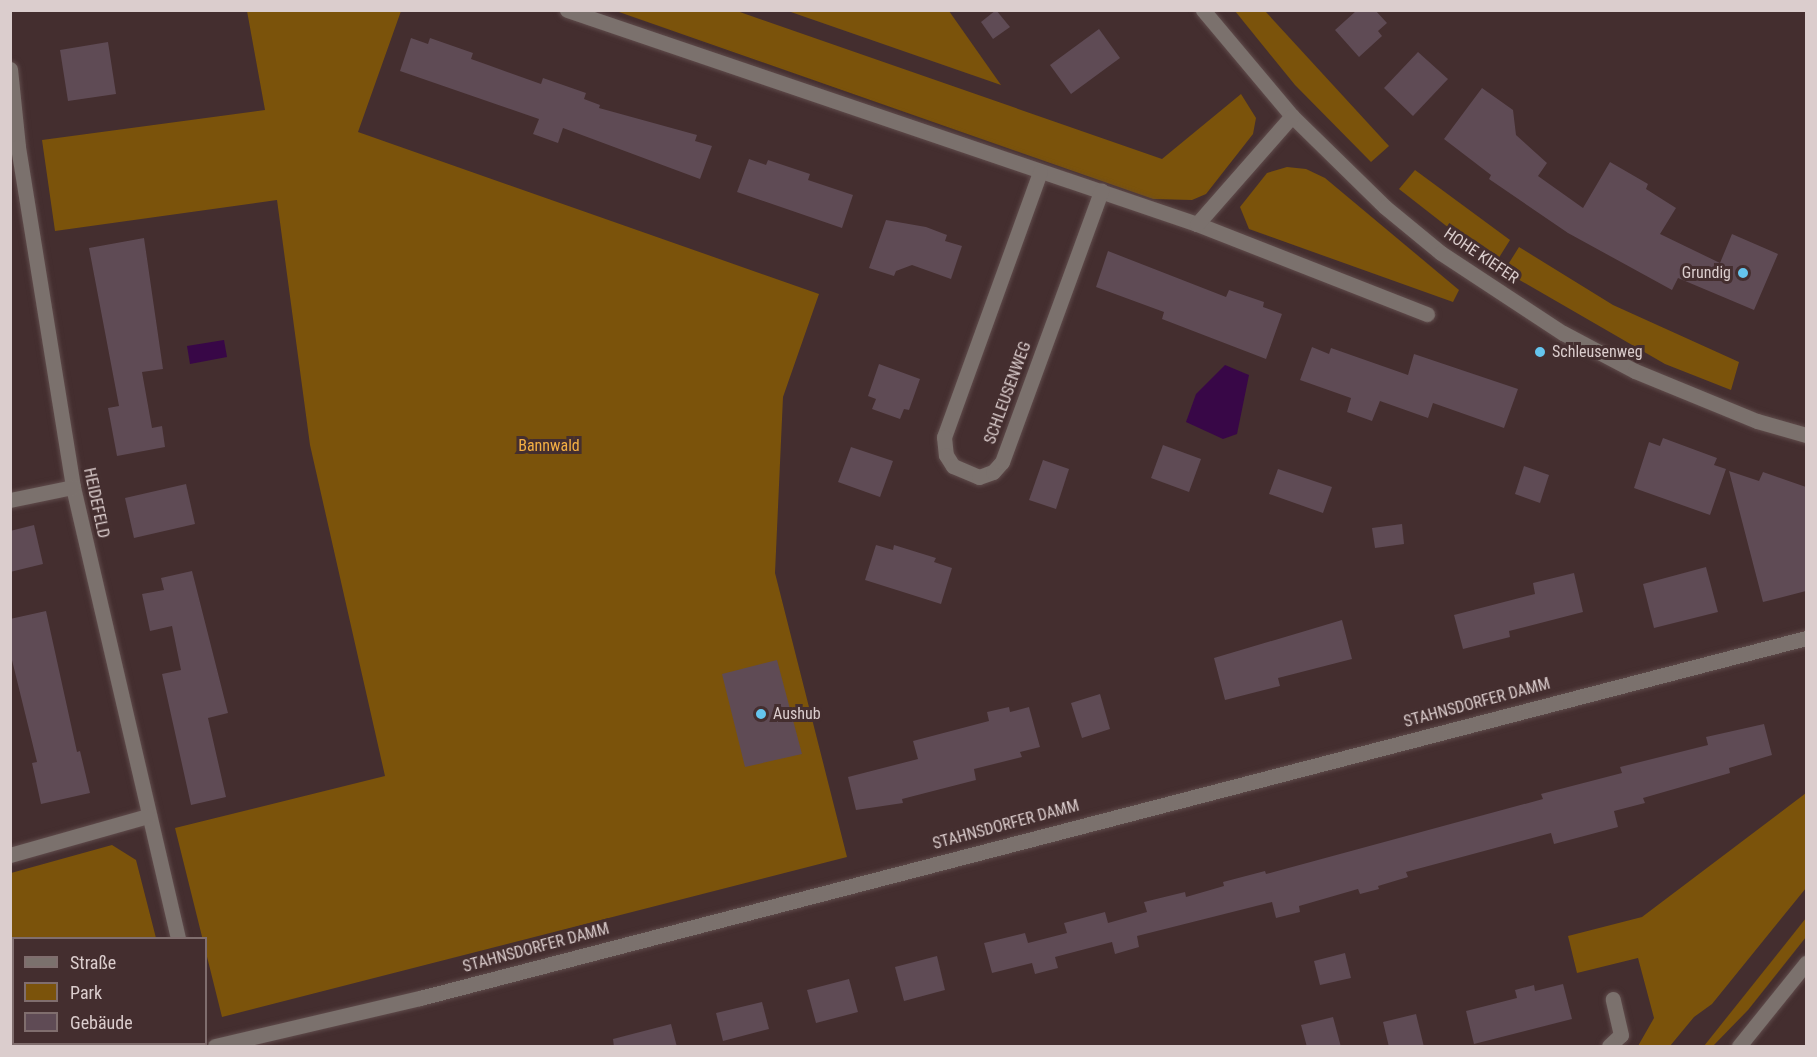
<!DOCTYPE html>
<meta charset="utf-8">
<style>
body{margin:0}
#map{position:relative;width:1817px;height:1057px;overflow:hidden;background:#442e2f;font-family:"Roboto Condensed",sans-serif}
div>[style]{position:absolute}
.green>*{inset:0;background:#7b530b}
.water>*{inset:0;background:#380747}
.building>*{inset:0;background:#5f4b55}
.roads{filter:drop-shadow(0 0 2px #5f4b4b) drop-shadow(0 0 2px #5f4b4b)}
.minor>*{height:15px;margin:-7.5px;padding:0 7.5px;transform-origin:7.5px;border-radius:7.5px;background:#7b716d}
.dots>*{width:16px;height:16px;translate:-50% -50%;box-sizing:border-box;border:3px solid #442e2f;border-radius:50%}
span{translate:-50% -50%;white-space:nowrap;text-align:center;line-height:1.15;-webkit-text-stroke:6px #442e2f;paint-order:stroke}
.street-label{font-size:16px;color:#dbcdcd}
.poi-label{font-size:16px;color:#dbcdcd}
.right{translate:-100% -50%;text-align:right}
.left{translate:0 -50%;text-align:left}
.park-label{font-size:16px;color:#f4af43}
.frame{position:absolute;inset:0;border:12px solid #dbcdcd;pointer-events:none}
.legend{position:absolute;left:12px;top:937px;width:195px;height:108px;box-sizing:border-box;background:#442e2f;border:2px solid #806e6e;margin:0;padding:8px 10px;list-style:none;font-size:18px;color:#dbcdcd}
.legend li{display:flex;align-items:center;gap:12px;height:30px}
.legend b{width:30px;border:2px solid #806e6e}
</style>
<div id="map">
<div class="green">
<div style="clip-path:polygon(247px 11px,401px 11px,358px 132px,819px 294px,783px 397px,775px 573px,847px 857px,222px 1017px,175px 828px,385px 776px,310px 445px,277px 200px,55px 231px,42px 140px,265px 110px)"></div>
<div style="clip-path:polygon(616px 11px,737px 11px,1162px 159px,1241px 94px,1256px 118px,1253px 134px,1206px 194px,1192px 200px,1153px 199px)"></div>
<div style="clip-path:polygon(788px 11px,949px 11px,1001px 85px)"></div>
<div style="clip-path:polygon(1235px 11px,1265px 11px,1389px 146px,1371px 162px,1295px 85px)"></div>
<div style="clip-path:polygon(1287px 167px,1306px 169px,1325px 178px,1459px 290px,1453px 302px,1249px 229px,1240px 207px,1267px 173px)"></div>
<div style="clip-path:polygon(1415px 170px,1510px 240px,1495px 264px,1399px 189px)"></div>
<div style="clip-path:polygon(1519px 247px,1613px 305px,1739px 362px,1731px 390px,1665px 364px,1504px 271px)"></div>
<div style="clip-path:polygon(1806px 793px,1806px 888px,1712px 1004px,1694px 1017px,1670px 1046px,1638px 1046px,1654px 1018px,1638px 958px,1577px 973px,1568px 936px,1642px 917px)"></div>
<div style="clip-path:polygon(112px 845px,136px 860px,156px 938px,14px 938px,14px 1044px,130px 1044px,11px 1046px,11px 873px)"></div>
<div style="clip-path:polygon(1806px 918px,1806px 937px,1748px 1010px,1713px 1046px,1704px 1046px)"></div>
</div>
<div class="water">
<div style="clip-path:polygon(224px 340px,227px 357px,190px 364px,187px 346px)"></div>
<div style="clip-path:polygon(1225px 365px,1249px 375px,1237px 434px,1223px 439px,1186px 422px,1196px 394px)"></div>
</div>
<div class="building">
<div style="clip-path:polygon(996px 10px,1010px 27px,993px 39px,981px 22px)"></div>
<div style="clip-path:polygon(1356px 11px,1376px 11px,1387px 23px,1378px 31px,1382px 36px,1359px 57px,1335px 30px)"></div>
<div style="clip-path:polygon(1099px 29px,1120px 58px,1071px 94px,1050px 65px)"></div>
<div style="clip-path:polygon(411px 38px,428px 44px,430px 38px,473px 53px,471px 59px,488px 65px,541px 84px,543px 78px,586px 93px,584px 99px,600px 105px,599px 108px,697px 135px,695px 141px,712px 146px,700px 179px,563px 128px,558px 143px,533px 134px,539px 119px,400px 71px)"></div>
<div style="clip-path:polygon(108px 42px,116px 94px,68px 101px,60px 50px)"></div>
<div style="clip-path:polygon(1418px 52px,1448px 79px,1413px 116px,1384px 88px)"></div>
<div style="clip-path:polygon(1482px 88px,1513px 110px,1516px 135px,1547px 163px,1538px 176px,1583px 208px,1610px 162px,1648px 184px,1646px 189px,1676px 208px,1660px 234px,1720px 263px,1732px 234px,1778px 254px,1754px 310px,1678px 278px,1672px 290px,1568px 233px,1489px 179px,1491px 175px,1444px 139px)"></div>
<div style="clip-path:polygon(749px 159px,766px 165px,768px 160px,810px 174px,808px 180px,853px 195px,842px 228px,737px 192px)"></div>
<div style="clip-path:polygon(886px 220px,926px 227px,947px 235px,945px 241px,962px 246px,951px 279px,912px 265px,896px 271px,894px 276px,869px 268px)"></div>
<div style="clip-path:polygon(144px 238px,163px 369px,142px 372px,152px 428px,162px 426px,165px 447px,117px 456px,108px 408px,119px 406px,89px 248px)"></div>
<div style="clip-path:polygon(1108px 251px,1226px 297px,1229px 290px,1264px 302px,1263px 307px,1282px 314px,1266px 359px,1162px 319px,1164px 312px,1096px 287px)"></div>
<div style="clip-path:polygon(1312px 347px,1329px 354px,1331px 348px,1408px 375px,1414px 354px,1518px 389px,1504px 428px,1433px 403px,1428px 418px,1380px 401px,1372px 421px,1347px 412px,1351px 398px,1300px 380px)"></div>
<div style="clip-path:polygon(879px 364px,920px 379px,909px 410px,904px 409px,900px 419px,872px 409px,876px 399px,868px 396px)"></div>
<div style="clip-path:polygon(1663px 438px,1717px 458px,1714px 465px,1726px 469px,1710px 515px,1634px 488px,1649px 442px,1660px 446px)"></div>
<div style="clip-path:polygon(1163px 445px,1201px 459px,1189px 492px,1151px 478px)"></div>
<div style="clip-path:polygon(851px 447px,893px 461px,880px 497px,838px 482px)"></div>
<div style="clip-path:polygon(1043px 460px,1069px 469px,1056px 509px,1029px 500px)"></div>
<div style="clip-path:polygon(1524px 466px,1549px 475px,1540px 503px,1515px 494px)"></div>
<div style="clip-path:polygon(1278px 469px,1332px 487px,1323px 513px,1269px 494px)"></div>
<div style="clip-path:polygon(1729px 471px,1759px 481px,1763px 472px,1806px 487px,1806px 591px,1763px 602px)"></div>
<div style="clip-path:polygon(186px 484px,195px 524px,134px 538px,125px 498px)"></div>
<div style="clip-path:polygon(1402px 524px,1404px 544px,1375px 548px,1372px 528px)"></div>
<div style="clip-path:polygon(34px 525px,43px 564px,10px 572px,10px 531px)"></div>
<div style="clip-path:polygon(876px 545px,893px 550px,894px 545px,936px 558px,934px 562px,952px 568px,941px 604px,865px 580px)"></div>
<div style="clip-path:polygon(1706px 567px,1718px 612px,1654px 628px,1643px 584px)"></div>
<div style="clip-path:polygon(192px 571px,228px 713px,208px 718px,226px 797px,191px 805px,162px 674px,181px 670px,172px 626px,150px 631px,142px 594px,164px 590px,161px 578px)"></div>
<div style="clip-path:polygon(1574px 573px,1583px 612px,1509px 631px,1510px 637px,1463px 649px,1454px 615px,1535px 594px,1533px 583px)"></div>
<div style="clip-path:polygon(46px 611px,77px 752px,80px 751px,90px 793px,41px 804px,32px 763px,37px 762px,10px 652px,10px 619px)"></div>
<div style="clip-path:polygon(1342px 620px,1352px 659px,1278px 678px,1280px 686px,1225px 700px,1214px 658px)"></div>
<div style="clip-path:polygon(777px 660px,802px 754px,745px 767px,722px 674px)"></div>
<div style="clip-path:polygon(1100px 694px,1110px 729px,1082px 738px,1071px 703px)"></div>
<div style="clip-path:polygon(1009px 707px,1010px 712px,1029px 707px,1040px 747px,1020px 752px,1022px 757px,974px 769px,976px 780px,902px 799px,903px 803px,856px 810px,848px 777px,918px 759px,913px 741px,989px 721px,987px 712px)"></div>
<div style="clip-path:polygon(1764px 724px,1772px 755px,1729px 768px,1730px 773px,1643px 798px,1645px 803px,1614px 811px,1618px 827px,1554px 844px,1551px 833px,1406px 872px,1408px 877px,1378px 886px,1379px 889px,1360px 894px,1358px 889px,1299px 906px,1300px 912px,1276px 918px,1272px 902px,1137px 936px,1139px 947px,1115px 954px,1112px 942px,1055px 957px,1058px 968px,1035px 974px,1032px 963px,992px 973px,984px 943px,1025px 933px,1028px 943px,1067px 933px,1064px 923px,1105px 912px,1108px 923px,1147px 912px,1144px 902px,1185px 892px,1186px 897px,1224px 886px,1223px 882px,1265px 871px,1266px 874px,1543px 799px,1541px 794px,1622px 773px,1620px 767px,1708px 745px,1706px 737px)"></div>
<div style="clip-path:polygon(1345px 953px,1351px 978px,1320px 985px,1314px 961px)"></div>
<div style="clip-path:polygon(937px 956px,945px 990px,904px 1001px,895px 967px)"></div>
<div style="clip-path:polygon(849px 979px,858px 1012px,816px 1023px,807px 990px)"></div>
<div style="clip-path:polygon(1563px 984px,1572px 1019px,1474px 1044px,1466px 1011px,1517px 998px,1515px 990px,1534px 985px,1535px 991px)"></div>
<div style="clip-path:polygon(762px 1002px,769px 1029px,723px 1041px,716px 1013px)"></div>
<div style="clip-path:polygon(1416px 1014px,1424px 1047px,1389px 1047px,1383px 1022px)"></div>
<div style="clip-path:polygon(1333px 1017px,1341px 1047px,1307px 1047px,1301px 1025px)"></div>
<div style="clip-path:polygon(671px 1024px,677px 1047px,614px 1047px,613px 1039px)"></div>
</div>
<div class="roads">
<div class="minor">
<div style="left:567px;top:10px;width:665px;rotate:18.76deg"></div>
<div style="left:1197px;top:224px;width:247px;rotate:21.4deg"></div>
<div style="left:1203px;top:10px;width:138px;rotate:50deg"></div>
<div style="left:1292px;top:116px;width:130px;rotate:44.4deg"></div>
<div style="left:1385px;top:207px;width:72px;rotate:39.4deg"></div>
<div style="left:1441px;top:253px;width:146px;rotate:33.3deg"></div>
<div style="left:1563px;top:333px;width:81px;rotate:27.8deg"></div>
<div style="left:1635px;top:371px;width:132px;rotate:22.3deg"></div>
<div style="left:1757px;top:421px;width:51px;rotate:15.9deg"></div>
<div style="left:10px;top:69px;width:78px;rotate:84.1deg"></div>
<div style="left:18px;top:147px;width:344px;rotate:80.8deg"></div>
<div style="left:73px;top:487px;width:463px;rotate:76.9deg"></div>
<div style="left:1040px;top:172px;width:282px;rotate:109.9deg"></div>
<div style="left:944px;top:437px;width:18px;rotate:84deg"></div>
<div style="left:946px;top:455px;width:13px;rotate:58deg"></div>
<div style="left:953px;top:466px;width:28px;rotate:23deg"></div>
<div style="left:979px;top:477px;width:15px;rotate:-20deg"></div>
<div style="left:993px;top:472px;width:13px;rotate:-48deg"></div>
<div style="left:1002px;top:462px;width:289px;rotate:-69.9deg"></div>
<div style="left:1197px;top:224px;width:144px;rotate:-48.7deg"></div>
<div style="left:10px;top:500px;width:64px;rotate:-11.7deg"></div>
<div style="left:10px;top:855px;width:143px;rotate:-15.8deg"></div>
<div style="left:215px;top:1046px;width:211px;rotate:-13.2deg"></div>
<div style="left:420px;top:998px;width:1432px;rotate:-14.56deg"></div>
<div style="left:1609px;top:1046px;width:16px;rotate:-43deg"></div>
<div style="left:1621px;top:1035px;width:37px;rotate:-103deg"></div>
<div style="left:1739px;top:1046px;width:107px;rotate:-51.1deg"></div>
</div>
</div>
<div class="dots">
<div style="left:1743px;top:273px;background:#65c5ee"></div>
<div style="left:1540px;top:352px;background:#65c5ee"></div>
<div style="left:761px;top:714px;background:#65c5ee"></div>
</div>
<div class="street-label">
<span style="left:1481px;top:256px;rotate:34deg">HOHE KIEFER</span>
<span style="left:1008px;top:393px;rotate:-70deg">SCHLEUSENWEG</span>
<span style="left:96px;top:503px;rotate:78deg">HEIDEFELD</span>
<span style="left:1477px;top:703px;rotate:-15deg">STAHNSDORFER DAMM</span>
<span style="left:1006px;top:825px;rotate:-15deg">STAHNSDORFER DAMM</span>
<span style="left:536px;top:948px;rotate:-15deg">STAHNSDORFER DAMM</span>
</div>
<div class="poi-label">
<span class="right" style="left:1731px;top:273px">Grundig</span>
<span class="left" style="left:1552px;top:352px">Schleusenweg</span>
<span class="left" style="left:773px;top:714px">Aushub</span>
</div>
<div class="park-label">
<span style="left:549px;top:446px">Bannwald</span>
</div>
<div class="frame"></div>
<ul class="legend">
<li><b style="height:8px;background:#7b716d"></b>Straße</li>
<li><b style="height:16px;background:#7b530b"></b>Park</li>
<li><b style="height:16px;background:#5f4b55"></b>Gebäude</li>
</ul>
</div>
